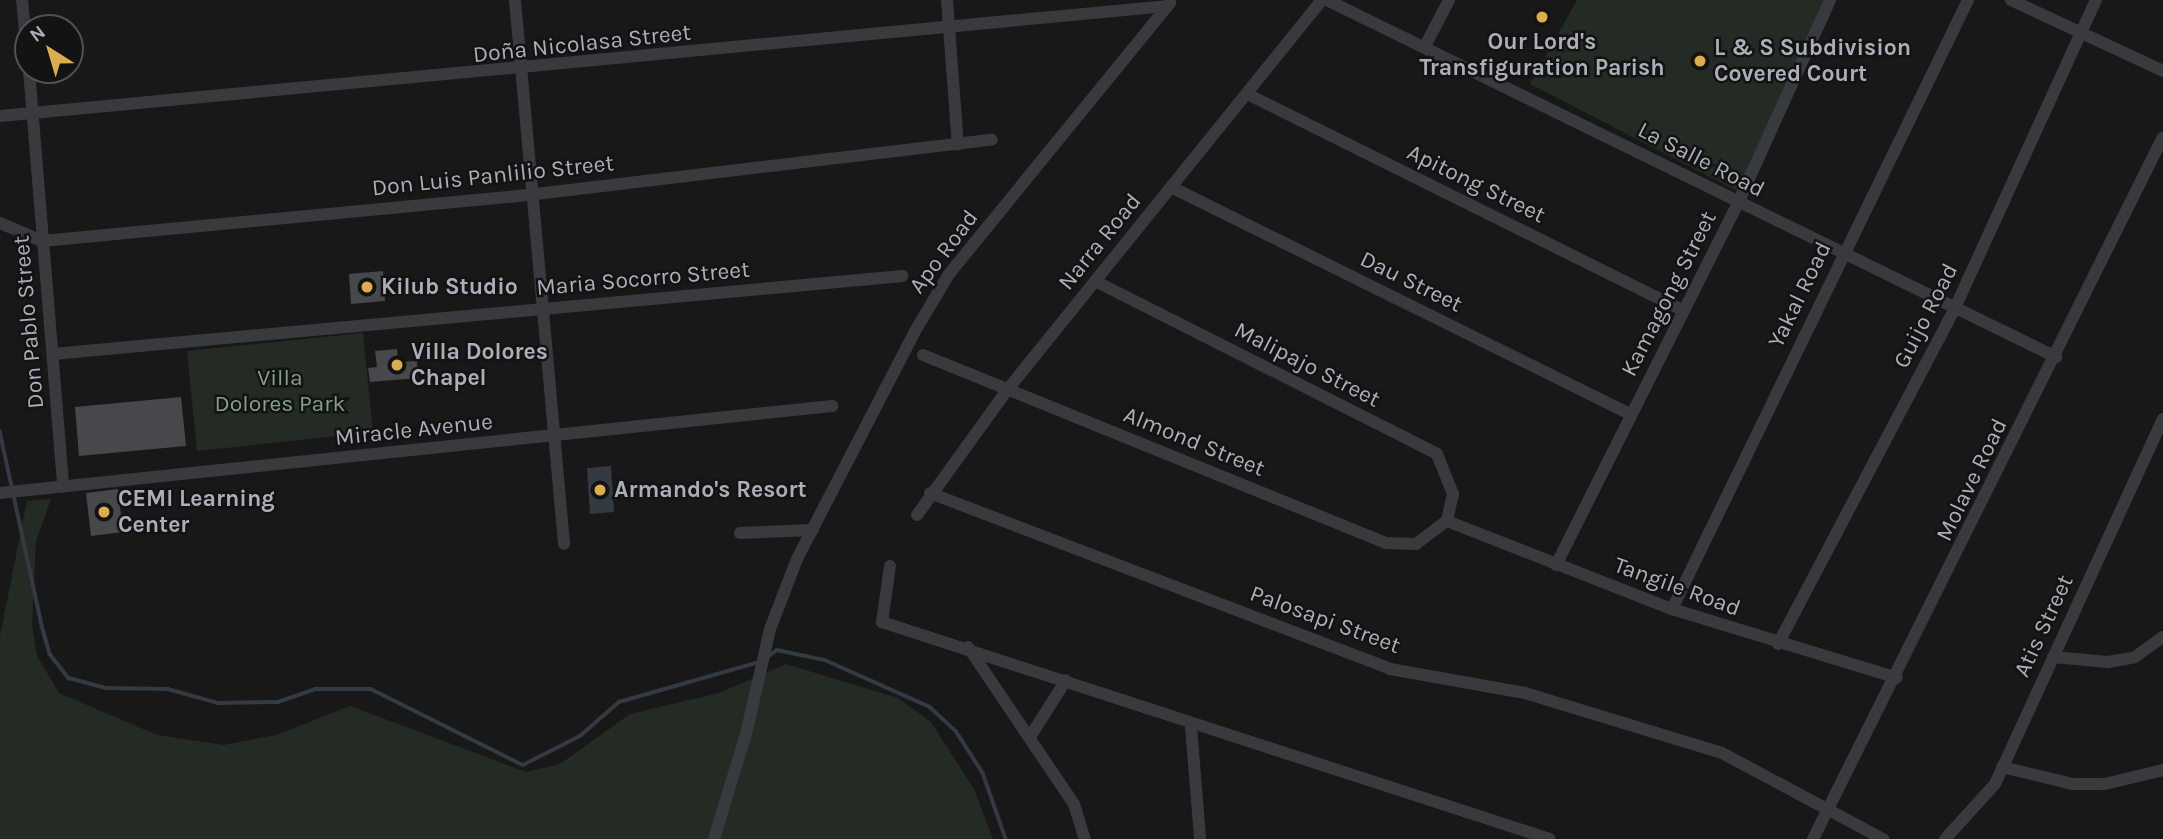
<!DOCTYPE html>
<meta charset="utf-8">
<style>
body{margin:0}
#map{position:relative;width:2163px;height:839px;overflow:hidden;background:#181819;font-family:Karla,sans-serif}
div>[style]{position:absolute}
.green>*{inset:0;background:#242b25}
.water>*{inset:0;background:#333a41}
.stream>*{height:3.5px;margin:-1.75px;padding:0 1.75px;transform-origin:1.75px;border-radius:1.75px;background:#333a41}
.building>*{inset:0;background:#47484c}
.minor>*{height:12px;margin:-6px;padding:0 6px;transform-origin:6px;border-radius:6px;background:#393a3e}
.dots>*{width:19px;height:19px;translate:-50% -50%;box-sizing:border-box;border:4px solid #131314;border-radius:50%}
span{translate:-50% -50%;white-space:nowrap;text-align:center;line-height:1.15;-webkit-text-stroke:5px #131314;paint-order:stroke}
.poi-label{font-size:23px;color:#acafb8;font-weight:700}
.left{translate:0 -50%;text-align:left}
.street-label{font-size:23px;color:#acafb8}
.park-label{font-size:23px;color:#85a087}
.north{position:absolute;left:14px;top:14px;width:70px;height:70px;box-sizing:border-box;background:#131314;border:2px solid #505156;border-radius:50%;rotate:323deg;font-size:19px;font-weight:700;line-height:28px;text-align:center;color:#acafb8}
.north::after{content:'';display:block;margin:auto;width:24px;height:32px;background:#ddad4c;clip-path:polygon(50% 0,100% 100%,50% 72%,0 100%)}
</style>
<div id="map">
<div class="green">
<div style="clip-path:polygon(1577px 0,1831px 0,1745px 195px,1530px 84px)"></div>
<div style="clip-path:polygon(363px 333px,373px 432px,197px 451px,187px 351px)"></div>
<div style="clip-path:polygon(51px 499px,36px 541px,32px 626px,37px 656px,59px 693px,157px 735px,224px 745px,276px 735px,350px 706px,526px 772px,560px 764px,630px 714px,719px 693px,786px 664px,898px 698px,931px 722px,974px 789px,993px 839px,0 839px,0 636px,27px 501px)"></div>
</div>
<div class="water">
<div style="clip-path:polygon(611px 466px,614px 512px,590px 514px,587px 468px)"></div>
</div>
<div class="stream">
<div style="left:0;top:431px;width:199px;rotate:77.8deg"></div>
<div style="left:42px;top:626px;width:29px;rotate:74deg"></div>
<div style="left:50px;top:654px;width:31px;rotate:52deg"></div>
<div style="left:69px;top:678px;width:38px;rotate:15deg"></div>
<div style="left:106px;top:688px;width:62px;rotate:0.9deg"></div>
<div style="left:168px;top:689px;width:52px;rotate:15.6deg"></div>
<div style="left:218px;top:703px;width:60px;rotate:-1deg"></div>
<div style="left:278px;top:702px;width:39px;rotate:-19deg"></div>
<div style="left:315px;top:689px;width:56px"></div>
<div style="left:371px;top:689px;width:170px;rotate:26.6deg"></div>
<div style="left:523px;top:765px;width:64px;rotate:-27deg"></div>
<div style="left:580px;top:736px;width:52px;rotate:-41.1deg"></div>
<div style="left:619px;top:702px;width:146px;rotate:-15.9deg"></div>
<div style="left:769px;top:656px;width:10px;rotate:-37deg"></div>
<div style="left:777px;top:650px;width:49px;rotate:11.8deg"></div>
<div style="left:825px;top:660px;width:115px;rotate:24.1deg"></div>
<div style="left:930px;top:707px;width:35px;rotate:43deg"></div>
<div style="left:956px;top:731px;width:50px;rotate:57.3deg"></div>
<div style="left:983px;top:773px;width:70px;rotate:70.8deg"></div>
</div>
<div class="building">
<div style="clip-path:polygon(383px 271px,385px 301px,351px 304px,349px 274px)"></div>
<div style="clip-path:polygon(397px 349px,398px 362px,417px 361px,418px 378px,370px 382px,368px 368px,377px 367px,375px 351px)"></div>
<div style="clip-path:polygon(181px 397px,186px 446px,79px 456px,75px 407px)"></div>
<div style="clip-path:polygon(118px 489px,123px 532px,91px 536px,86px 493px)"></div>
</div>
<div class="minor">
<div style="left:22px;top:0;width:62px;rotate:84.5deg"></div>
<div style="left:515px;top:0;width:546px;rotate:84.85deg"></div>
<div style="left:947px;top:0;width:145px;rotate:85.7deg"></div>
<div style="left:1327px;top:0;width:812px;rotate:26.09deg"></div>
<div style="left:2011px;top:0;width:168px;rotate:25deg"></div>
<div style="left:1425px;top:46px;width:52px;rotate:-62.4deg"></div>
<div style="left:29px;top:70px;width:418px;rotate:85.3deg"></div>
<div style="left:1249px;top:95px;width:484px;rotate:26.4deg"></div>
<div style="left:0;top:116px;width:1172px;rotate:-5.38deg"></div>
<div style="left:1171px;top:187px;width:514px;rotate:26.32deg"></div>
<div style="left:0;top:223px;width:46px;rotate:23.2deg"></div>
<div style="left:42px;top:241px;width:496px;rotate:-5.4deg"></div>
<div style="left:536px;top:194px;width:459px;rotate:-6.8deg"></div>
<div style="left:1095px;top:281px;width:383px;rotate:26.8deg"></div>
<div style="left:1437px;top:454px;width:43px;rotate:68.2deg"></div>
<div style="left:1453px;top:494px;width:28px;rotate:103deg"></div>
<div style="left:53px;top:354px;width:853px;rotate:-5.25deg"></div>
<div style="left:923px;top:355px;width:499px;rotate:22.1deg"></div>
<div style="left:1385px;top:543px;width:31px;rotate:2deg"></div>
<div style="left:1416px;top:544px;width:39px;rotate:-37deg"></div>
<div style="left:0;top:493px;width:837px;rotate:-5.97deg"></div>
<div style="left:930px;top:493px;width:493px;rotate:20.9deg"></div>
<div style="left:1390px;top:669px;width:137px;rotate:10.1deg"></div>
<div style="left:1525px;top:693px;width:206px;rotate:16.9deg"></div>
<div style="left:1722px;top:753px;width:183px;rotate:28.1deg"></div>
<div style="left:917px;top:515px;width:155px;rotate:-54.2deg"></div>
<div style="left:1008px;top:389px;width:500px;rotate:-51.1deg"></div>
<div style="left:1447px;top:521px;width:242px;rotate:21.4deg"></div>
<div style="left:1672px;top:609px;width:235px;rotate:17deg"></div>
<div style="left:740px;top:533px;width:73px;rotate:-2.4deg"></div>
<div style="left:1556px;top:565px;width:405px;rotate:-63.3deg"></div>
<div style="left:1738px;top:203px;width:223px;rotate:-65.6deg"></div>
<div style="left:890px;top:566px;width:57px;rotate:98.1deg"></div>
<div style="left:882px;top:622px;width:702px;rotate:18deg"></div>
<div style="left:1672px;top:609px;width:677px;rotate:-64.08deg"></div>
<div style="left:1778px;top:644px;width:378px;rotate:-62.2deg"></div>
<div style="left:1954px;top:310px;width:341px;rotate:-65.4deg"></div>
<div style="left:968px;top:647px;width:189px;rotate:56deg"></div>
<div style="left:1074px;top:804px;width:37px;rotate:73deg"></div>
<div style="left:2053px;top:657px;width:55px;rotate:5.2deg"></div>
<div style="left:2108px;top:662px;width:27px;rotate:-10deg"></div>
<div style="left:2135px;top:657px;width:34px;rotate:-36deg"></div>
<div style="left:1191px;top:726px;width:113px;rotate:85.4deg"></div>
<div style="left:1030px;top:737px;width:67px;rotate:-57.7deg"></div>
<div style="left:2002px;top:767px;width:73px;rotate:13.5deg"></div>
<div style="left:2073px;top:784px;width:32px"></div>
<div style="left:2105px;top:784px;width:60px;rotate:-13.6deg"></div>
<div style="left:714px;top:839px;width:110px;rotate:-73.1deg"></div>
<div style="left:746px;top:734px;width:108px;rotate:-77.1deg"></div>
<div style="left:770px;top:629px;width:75px;rotate:-68.9deg"></div>
<div style="left:797px;top:559px;width:254px;rotate:-62.6deg"></div>
<div style="left:914px;top:333px;width:69px;rotate:-59.3deg"></div>
<div style="left:949px;top:274px;width:350px;rotate:-50.8deg"></div>
<div style="left:1813px;top:839px;width:784px;rotate:-63.5deg"></div>
<div style="left:1945px;top:839px;width:74px;rotate:-47.7deg"></div>
<div style="left:1995px;top:784px;width:402px;rotate:-65.3deg"></div>
</div>
<div class="dots">
<div style="left:1542px;top:17px;background:#ddad4c"></div>
<div style="left:1700px;top:61px;background:#ddad4c"></div>
<div style="left:367px;top:287px;background:#ddad4c"></div>
<div style="left:397px;top:365px;background:#ddad4c"></div>
<div style="left:600px;top:490px;background:#ddad4c"></div>
<div style="left:104px;top:512px;background:#ddad4c"></div>
</div>
<div class="poi-label">
<span style="left:1542px;top:55px">Our Lord's<br>Transfiguration Parish</span>
<span class="left" style="left:1714px;top:61px">L &amp; S Subdivision<br>Covered Court</span>
<span class="left" style="left:381px;top:287px">Kilub Studio</span>
<span class="left" style="left:411px;top:365px">Villa Dolores<br>Chapel</span>
<span class="left" style="left:614px;top:490px">Armando's Resort</span>
<span class="left" style="left:118px;top:512px">CEMI Learning<br>Center</span>
</div>
<div class="street-label">
<span style="left:582px;top:44px;rotate:-6deg">Doña Nicolasa Street</span>
<span style="left:1701px;top:160px;rotate:27deg">La Salle Road</span>
<span style="left:493px;top:176px;rotate:-6deg">Don Luis Panlilio Street</span>
<span style="left:1476px;top:184px;rotate:26deg">Apitong Street</span>
<span style="left:1100px;top:242px;rotate:-51deg">Narra Road</span>
<span style="left:944px;top:252px;rotate:-53deg">Apo Road</span>
<span style="left:643px;top:279px;rotate:-5deg">Maria Socorro Street</span>
<span style="left:1411px;top:282px;rotate:26deg">Dau Street</span>
<span style="left:1669px;top:294px;rotate:-63deg">Kamagong Street</span>
<span style="left:1800px;top:295px;rotate:-64deg">Yakal Road</span>
<span style="left:1926px;top:316px;rotate:-63deg">Guijo Road</span>
<span style="left:29px;top:322px;rotate:-95deg">Don Pablo Street</span>
<span style="left:1307px;top:365px;rotate:27deg">Malipajo Street</span>
<span style="left:414px;top:430px;rotate:-6deg">Miracle Avenue</span>
<span style="left:1194px;top:442px;rotate:22deg">Almond Street</span>
<span style="left:1972px;top:480px;rotate:-64deg">Molave Road</span>
<span style="left:1677px;top:587px;rotate:20deg">Tangile Road</span>
<span style="left:1325px;top:620px;rotate:20deg">Palosapi Street</span>
<span style="left:2044px;top:626px;rotate:-65deg">Atis Street</span>
</div>
<div class="park-label">
<span style="left:280px;top:391px">Villa<br>Dolores Park</span>
</div>
<div class="north">N</div>
</div>
